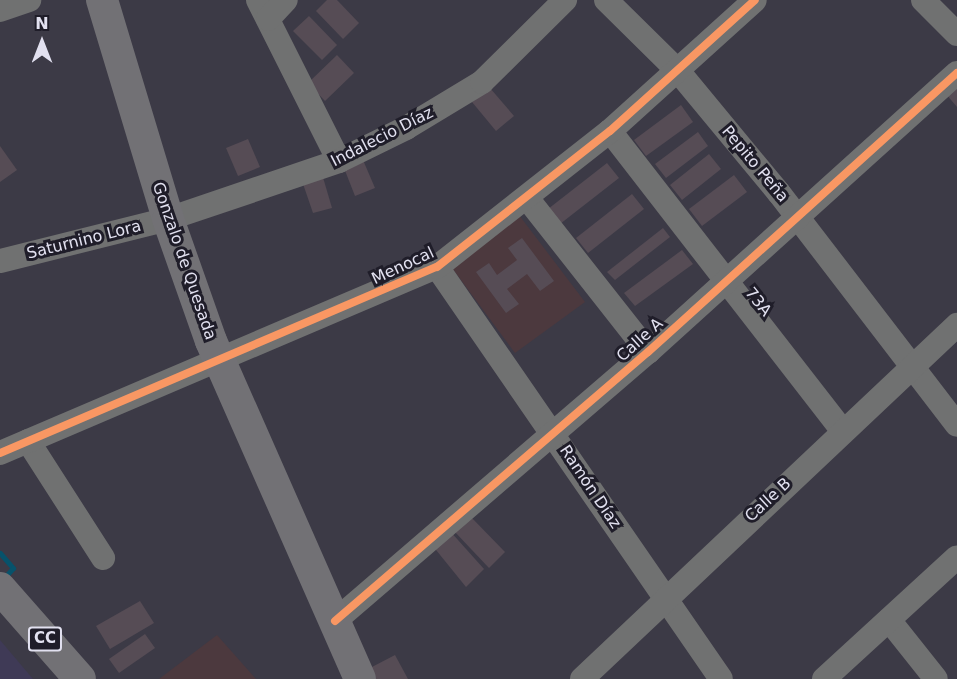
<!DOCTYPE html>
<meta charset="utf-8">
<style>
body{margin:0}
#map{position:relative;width:957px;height:679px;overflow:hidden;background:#3c3a46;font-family:"DejaVu Sans",sans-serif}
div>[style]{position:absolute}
.built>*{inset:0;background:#3f3a56}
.education>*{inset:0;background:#4c393e}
.stream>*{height:5px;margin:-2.5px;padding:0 2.5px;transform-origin:2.5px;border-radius:2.5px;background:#07526b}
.building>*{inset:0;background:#564c55}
.minor>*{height:24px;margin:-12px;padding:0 12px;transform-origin:12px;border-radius:12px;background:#707171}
.major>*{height:32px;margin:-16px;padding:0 16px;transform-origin:16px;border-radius:16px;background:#727175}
.cycleway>*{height:8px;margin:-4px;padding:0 4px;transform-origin:4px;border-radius:4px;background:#f99763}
span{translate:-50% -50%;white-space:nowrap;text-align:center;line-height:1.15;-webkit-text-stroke:6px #1f1d29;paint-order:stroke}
.shield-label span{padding:2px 4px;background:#1f1d29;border:2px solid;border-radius:4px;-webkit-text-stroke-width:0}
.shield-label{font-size:15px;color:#e2e1f0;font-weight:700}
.street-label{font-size:16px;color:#e2e1f0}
.north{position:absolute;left:12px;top:12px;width:60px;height:60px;-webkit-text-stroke:4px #1f1d29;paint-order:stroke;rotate:0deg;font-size:16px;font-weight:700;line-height:24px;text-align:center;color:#e2e1f0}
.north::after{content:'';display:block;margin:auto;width:21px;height:27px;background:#e2e1f0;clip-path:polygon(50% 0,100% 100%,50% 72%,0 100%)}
</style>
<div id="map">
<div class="built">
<div style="clip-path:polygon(0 640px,33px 679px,0 679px)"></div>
</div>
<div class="education">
<div style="clip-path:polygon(519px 215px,585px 302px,515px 353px,452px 268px)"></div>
<div style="clip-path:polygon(217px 635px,256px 679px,159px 679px)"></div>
</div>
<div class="stream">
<div style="left:0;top:553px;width:20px;rotate:49deg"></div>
<div style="left:13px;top:568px;width:15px;rotate:132deg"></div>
</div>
<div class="building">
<div style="clip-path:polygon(327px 0,337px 0,359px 23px,343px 39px,316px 11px)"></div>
<div style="clip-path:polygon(309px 16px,337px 45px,322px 60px,293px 31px)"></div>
<div style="clip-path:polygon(337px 55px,354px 73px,325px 101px,308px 83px)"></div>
<div style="clip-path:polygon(957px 85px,957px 107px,946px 94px)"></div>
<div style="clip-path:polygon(490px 88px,514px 116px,496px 131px,472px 102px)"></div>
<div style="clip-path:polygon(681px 105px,693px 122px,646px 156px,634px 140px)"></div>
<div style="clip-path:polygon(698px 132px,708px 146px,666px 178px,655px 164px)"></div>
<div style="clip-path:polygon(248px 139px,260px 167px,238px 176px,226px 148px)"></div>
<div style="clip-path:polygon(0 146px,17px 170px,0 182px)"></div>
<div style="clip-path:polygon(709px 154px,721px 169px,682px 200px,670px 185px)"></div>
<div style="clip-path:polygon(363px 160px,375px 188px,355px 196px,344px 168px)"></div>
<div style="clip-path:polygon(607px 163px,619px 178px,560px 224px,548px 209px)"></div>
<div style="clip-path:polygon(322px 174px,332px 208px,313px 213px,302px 181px)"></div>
<div style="clip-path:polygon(734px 175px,747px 192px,702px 226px,689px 209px)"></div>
<div style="clip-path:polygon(632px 194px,644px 209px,588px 253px,576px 238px)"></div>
<div style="clip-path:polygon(663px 228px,670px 237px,615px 280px,607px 272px)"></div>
<div style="clip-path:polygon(522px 238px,554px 281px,540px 291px,527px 274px,507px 289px,519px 304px,506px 313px,476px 272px,489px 263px,497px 275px,517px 260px,508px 248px)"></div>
<div style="clip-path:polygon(682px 250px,693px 264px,635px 306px,624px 293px)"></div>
<div style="clip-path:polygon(470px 516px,505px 552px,489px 568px,454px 531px)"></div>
<div style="clip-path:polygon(449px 530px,484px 569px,466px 587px,432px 545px)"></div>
<div style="clip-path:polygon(140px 601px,154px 623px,110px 649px,96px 626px)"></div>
<div style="clip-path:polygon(145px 634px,155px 648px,119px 673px,109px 659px)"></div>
<div style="clip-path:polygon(395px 655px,408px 679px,376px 679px,370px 668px)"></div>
</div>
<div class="minor">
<div style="left:258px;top:0;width:180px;rotate:63.3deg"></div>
<div style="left:606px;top:0;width:101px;rotate:44.6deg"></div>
<div style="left:678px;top:71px;width:158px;rotate:50.4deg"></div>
<div style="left:779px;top:193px;width:292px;rotate:52.5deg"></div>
<div style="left:923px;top:0;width:48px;rotate:45deg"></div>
<div style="left:0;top:10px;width:31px;rotate:-19deg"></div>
<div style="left:268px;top:19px;width:26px;rotate:-47deg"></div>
<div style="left:610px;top:131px;width:378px;rotate:52.2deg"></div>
<div style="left:527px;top:198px;width:196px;rotate:51.8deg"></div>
<div style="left:0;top:261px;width:173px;rotate:-14deg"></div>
<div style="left:168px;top:219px;width:181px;rotate:-18.7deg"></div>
<div style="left:339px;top:161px;width:75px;rotate:-26.2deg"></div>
<div style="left:406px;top:128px;width:89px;rotate:-31.2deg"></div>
<div style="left:482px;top:82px;width:117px;rotate:-44.7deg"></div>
<div style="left:437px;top:267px;width:500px;rotate:55.42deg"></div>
<div style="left:28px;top:441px;width:139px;rotate:57.3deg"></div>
<div style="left:0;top:453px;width:475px;rotate:-23.1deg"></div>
<div style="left:437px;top:267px;width:220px;rotate:-38.2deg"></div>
<div style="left:610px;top:131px;width:195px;rotate:-42.1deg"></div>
<div style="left:889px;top:620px;width:75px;rotate:51.5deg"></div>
<div style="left:335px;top:621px;width:413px;rotate:-40.7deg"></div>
<div style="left:648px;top:352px;width:416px;rotate:-42.1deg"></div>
<div style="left:582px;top:679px;width:516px;rotate:-43.35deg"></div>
<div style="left:824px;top:679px;width:180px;rotate:-42.5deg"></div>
</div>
<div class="major">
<div style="left:102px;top:0;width:229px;rotate:73.2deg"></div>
<div style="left:168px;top:219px;width:129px;rotate:70.6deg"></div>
<div style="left:211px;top:341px;width:369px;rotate:66.2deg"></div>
<div style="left:0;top:588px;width:121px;rotate:48.7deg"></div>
</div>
<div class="cycleway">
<div style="left:0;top:453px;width:475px;rotate:-23.1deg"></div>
<div style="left:437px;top:267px;width:220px;rotate:-38.2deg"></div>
<div style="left:610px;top:131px;width:195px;rotate:-42.1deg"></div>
<div style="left:335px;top:621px;width:413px;rotate:-40.7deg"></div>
<div style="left:648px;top:352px;width:416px;rotate:-42.1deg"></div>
</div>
<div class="shield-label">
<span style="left:45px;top:639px">CC</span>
</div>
<div class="street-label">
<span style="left:382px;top:137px;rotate:-27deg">Indalecio Díaz</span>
<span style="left:755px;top:164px;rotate:50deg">Pepito Peña</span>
<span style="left:84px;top:240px;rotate:-14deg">Saturnino Lora</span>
<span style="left:184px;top:261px;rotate:71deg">Gonzalo de Quesada</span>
<span style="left:403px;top:266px;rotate:-25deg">Menocal</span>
<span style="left:758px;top:302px;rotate:51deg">73A</span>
<span style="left:640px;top:340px;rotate:-42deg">Calle A</span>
<span style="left:590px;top:487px;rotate:56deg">Ramón Díaz</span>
<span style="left:768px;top:500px;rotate:-43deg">Calle B</span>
</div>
<div class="north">N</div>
</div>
